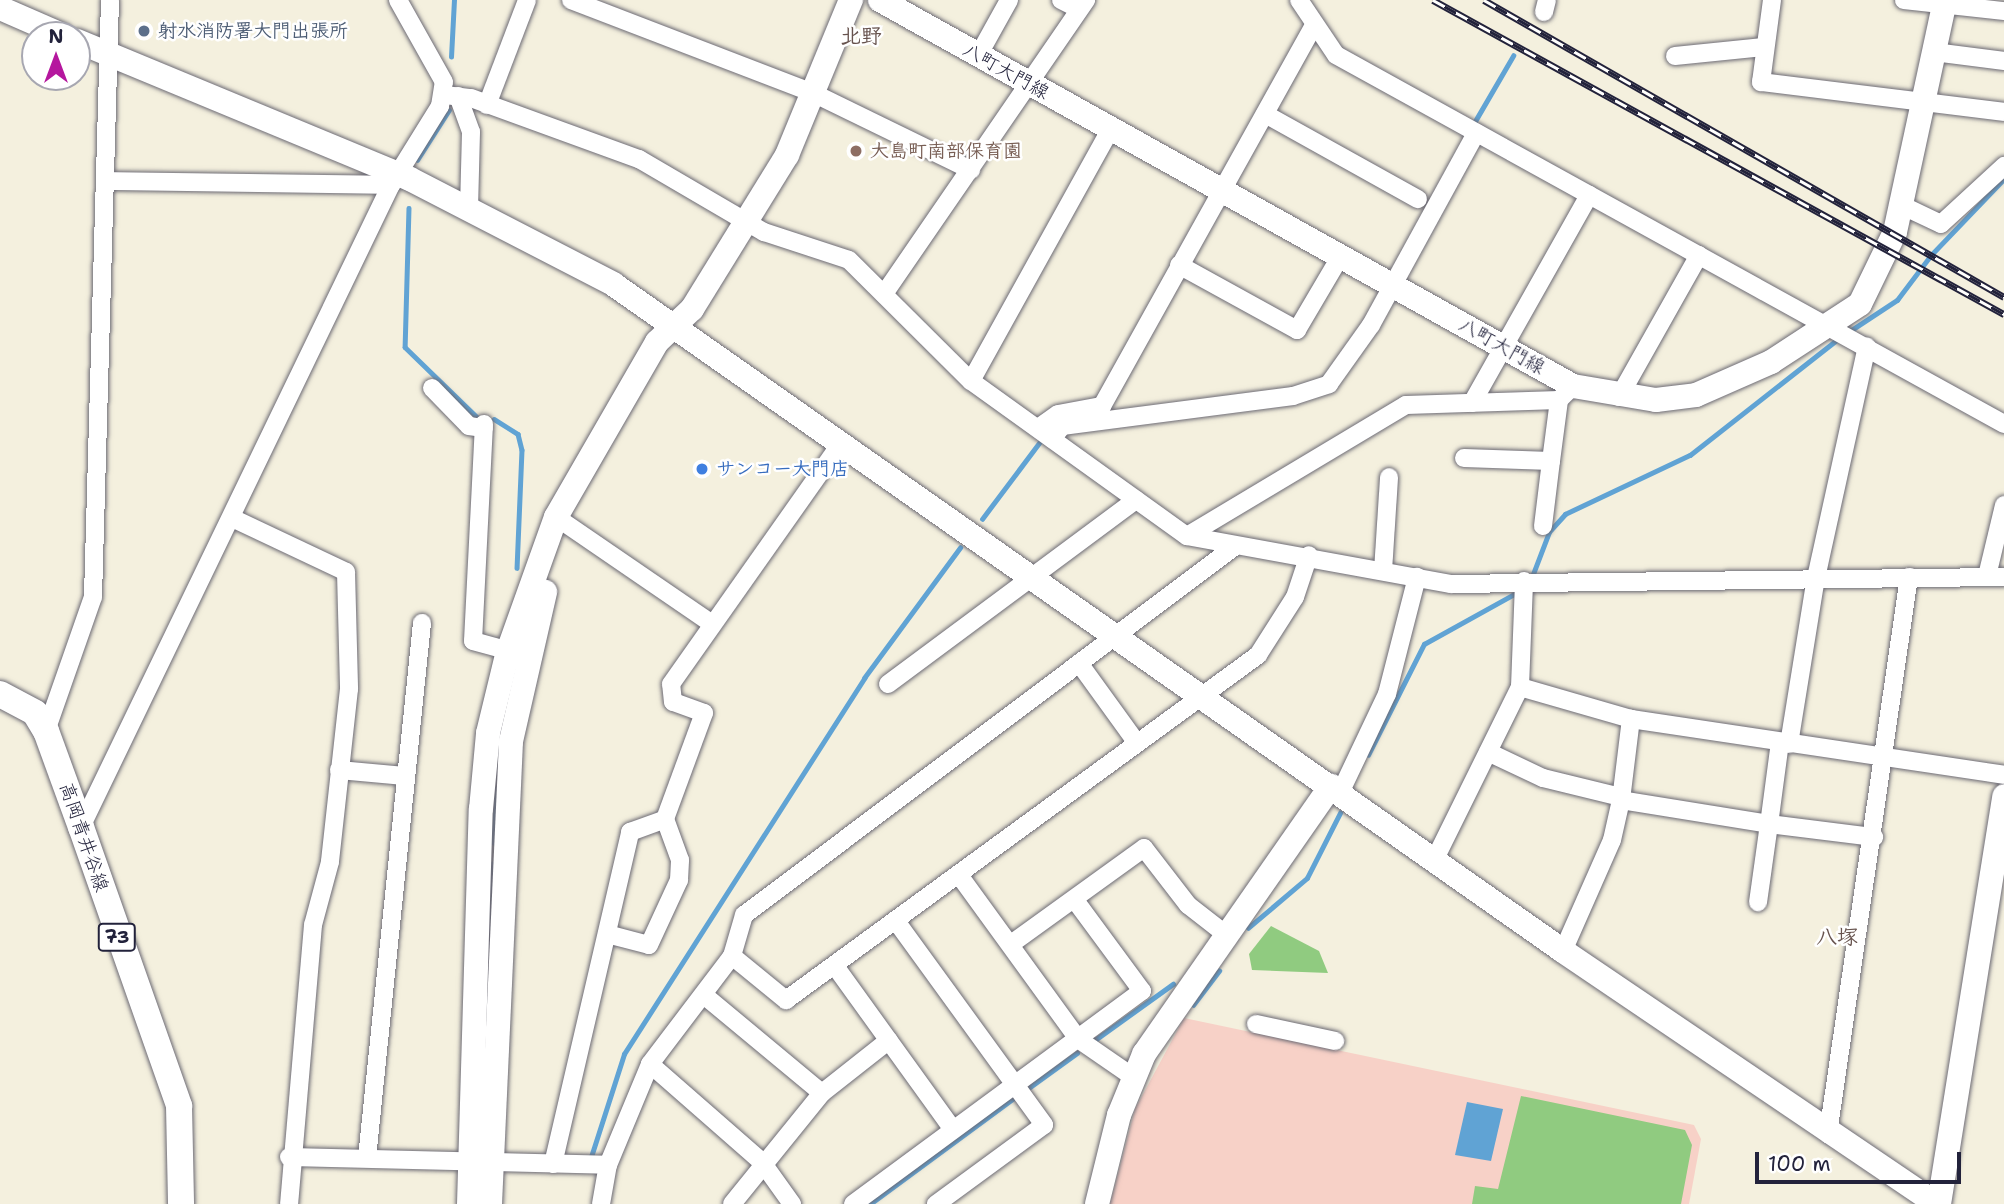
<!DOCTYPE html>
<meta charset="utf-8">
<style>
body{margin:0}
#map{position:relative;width:2004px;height:1204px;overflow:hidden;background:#f4f0de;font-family:"Shantell Sans","Klee One",sans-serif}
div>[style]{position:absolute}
.built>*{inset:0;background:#f7d1c7}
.green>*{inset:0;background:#90cb80}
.water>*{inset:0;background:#60a3d4}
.stream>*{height:4.5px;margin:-2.25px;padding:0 2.25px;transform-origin:2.25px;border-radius:2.25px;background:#60a3d4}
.roads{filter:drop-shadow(0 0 2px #6c6a74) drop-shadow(0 0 2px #6c6a74)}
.street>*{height:18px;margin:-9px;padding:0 9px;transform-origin:9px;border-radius:9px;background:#fff}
.secondary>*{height:24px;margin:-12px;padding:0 12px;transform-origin:12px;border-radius:12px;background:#fff}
.primary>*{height:26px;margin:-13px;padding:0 13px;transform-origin:13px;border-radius:13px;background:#fff}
.rail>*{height:7px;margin-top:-3.5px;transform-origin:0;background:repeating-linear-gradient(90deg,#fff 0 13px,#22223b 0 26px);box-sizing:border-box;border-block:2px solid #22223b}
.dots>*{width:19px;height:19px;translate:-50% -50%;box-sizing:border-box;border:4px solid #fff;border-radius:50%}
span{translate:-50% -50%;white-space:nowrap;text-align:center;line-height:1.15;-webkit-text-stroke:5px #fff;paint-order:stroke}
.shield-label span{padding:2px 5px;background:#fff;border:2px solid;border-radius:5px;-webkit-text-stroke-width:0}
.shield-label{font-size:18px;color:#22223b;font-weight:700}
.service-label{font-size:19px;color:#4e5e75;font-weight:700}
.left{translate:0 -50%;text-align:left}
.street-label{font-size:19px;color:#22223b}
.education-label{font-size:19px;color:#785e54;font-weight:700}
.shop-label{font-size:19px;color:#366cbe;font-weight:700}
.neighbourhood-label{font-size:21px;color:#67534e;font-weight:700}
.north{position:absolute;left:21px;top:21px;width:70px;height:70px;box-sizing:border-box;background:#fff;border:2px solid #a7a7b1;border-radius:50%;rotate:0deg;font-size:19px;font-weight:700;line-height:28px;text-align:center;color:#22223b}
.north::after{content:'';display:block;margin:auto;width:24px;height:32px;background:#b5179e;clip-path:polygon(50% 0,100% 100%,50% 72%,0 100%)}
.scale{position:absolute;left:1755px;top:1152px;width:206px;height:32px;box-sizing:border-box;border:4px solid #22223b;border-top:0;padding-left:9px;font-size:21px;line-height:24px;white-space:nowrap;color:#22223b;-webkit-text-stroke:5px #fff;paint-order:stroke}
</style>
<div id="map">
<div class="built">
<div style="clip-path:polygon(1184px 1018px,1694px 1125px,1701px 1139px,1689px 1204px,1110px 1204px,1135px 1109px)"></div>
</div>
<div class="green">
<div style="clip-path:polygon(1271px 926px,1319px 951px,1328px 973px,1252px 970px,1249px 954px)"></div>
<div style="clip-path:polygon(1521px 1096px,1685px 1130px,1692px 1145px,1681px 1204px,1472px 1204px,1475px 1186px,1498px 1189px)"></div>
</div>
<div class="water">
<div style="clip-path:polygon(1467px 1102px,1503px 1109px,1491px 1161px,1455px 1155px)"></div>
</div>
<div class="stream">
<div style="left:451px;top:57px;width:57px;rotate:-87deg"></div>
<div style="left:1474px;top:123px;width:78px;rotate:-59.8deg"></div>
<div style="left:417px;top:160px;width:59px;rotate:-57.4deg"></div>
<div style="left:409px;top:208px;width:139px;rotate:91.6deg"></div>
<div style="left:405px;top:347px;width:100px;rotate:44.2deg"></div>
<div style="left:1847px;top:333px;width:60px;rotate:-33.4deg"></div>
<div style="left:1897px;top:300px;width:56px;rotate:-52.9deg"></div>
<div style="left:1931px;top:255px;width:105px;rotate:-46.2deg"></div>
<div style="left:494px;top:419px;width:28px;rotate:32deg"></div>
<div style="left:518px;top:434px;width:16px;rotate:76deg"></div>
<div style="left:522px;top:450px;width:118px;rotate:92.4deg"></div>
<div style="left:982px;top:519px;width:100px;rotate:-53.1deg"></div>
<div style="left:1533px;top:574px;width:45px;rotate:-69.1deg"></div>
<div style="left:1549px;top:532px;width:24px;rotate:-48deg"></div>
<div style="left:1565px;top:514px;width:138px;rotate:-25.3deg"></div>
<div style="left:1690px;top:455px;width:189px;rotate:-38.1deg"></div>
<div style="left:1368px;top:755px;width:124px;rotate:-63.2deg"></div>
<div style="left:1424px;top:644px;width:105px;rotate:-29deg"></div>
<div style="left:493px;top:843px;width:55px;rotate:-85.8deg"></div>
<div style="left:1248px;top:928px;width:77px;rotate:-40.3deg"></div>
<div style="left:1307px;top:878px;width:73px;rotate:-63.1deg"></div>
<div style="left:489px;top:940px;width:76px;rotate:-87.7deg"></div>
<div style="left:1193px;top:1005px;width:43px;rotate:-52.6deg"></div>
<div style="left:1095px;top:1040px;width:96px;rotate:-35.7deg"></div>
<div style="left:1030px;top:1087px;width:58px;rotate:-35.9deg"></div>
<div style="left:591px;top:1157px;width:108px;rotate:-72.2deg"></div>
<div style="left:624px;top:1054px;width:446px;rotate:-57.4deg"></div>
<div style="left:864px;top:678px;width:162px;rotate:-53.6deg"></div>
<div style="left:870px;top:1204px;width:179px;rotate:-36.4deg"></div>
</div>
<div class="roads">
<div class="street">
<div style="left:571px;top:0;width:257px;rotate:21deg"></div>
<div style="left:811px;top:92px;width:178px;rotate:26deg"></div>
<div style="left:1061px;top:0;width:20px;rotate:27deg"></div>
<div style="left:1299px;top:0;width:66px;rotate:56.1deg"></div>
<div style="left:1336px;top:55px;width:763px;rotate:28.92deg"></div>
<div style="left:1772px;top:0;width:83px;rotate:97.6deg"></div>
<div style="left:1761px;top:82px;width:245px;rotate:7deg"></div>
<div style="left:1904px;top:0;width:101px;rotate:6.3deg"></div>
<div style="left:1544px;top:12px;width:12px;rotate:-76deg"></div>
<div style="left:1934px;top:52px;width:71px;rotate:7.3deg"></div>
<div style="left:978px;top:56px;width:64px;rotate:-61deg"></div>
<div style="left:1675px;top:56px;width:89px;rotate:-5.8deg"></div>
<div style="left:445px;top:95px;width:26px;rotate:7deg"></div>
<div style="left:471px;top:98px;width:179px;rotate:20deg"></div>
<div style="left:639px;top:159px;width:145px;rotate:30.3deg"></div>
<div style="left:764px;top:232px;width:89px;rotate:18.2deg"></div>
<div style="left:849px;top:260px;width:172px;rotate:44.8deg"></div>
<div style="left:971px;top:381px;width:266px;rotate:35.7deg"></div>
<div style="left:1187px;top:536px;width:268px;rotate:10.3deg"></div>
<div style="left:1451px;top:584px;width:553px;rotate:-0.73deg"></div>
<div style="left:458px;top:96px;width:38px;rotate:70deg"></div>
<div style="left:471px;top:132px;width:74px;rotate:91.5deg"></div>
<div style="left:487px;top:105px;width:112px;rotate:-69.1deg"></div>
<div style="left:1265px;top:114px;width:175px;rotate:29.1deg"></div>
<div style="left:107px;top:181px;width:284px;rotate:0.8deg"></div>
<div style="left:1901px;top:205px;width:44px;rotate:25.4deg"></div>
<div style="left:1941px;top:224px;width:86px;rotate:-42.6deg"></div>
<div style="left:1179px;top:265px;width:135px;rotate:28.8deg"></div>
<div style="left:1297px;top:330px;width:85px;rotate:-59.5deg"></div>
<div style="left:884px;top:294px;width:357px;rotate:-55.5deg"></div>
<div style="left:971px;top:381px;width:287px;rotate:-61deg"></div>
<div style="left:432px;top:388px;width:53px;rotate:45.8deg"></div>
<div style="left:469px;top:426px;width:15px;rotate:8deg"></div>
<div style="left:1619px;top:397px;width:163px;rotate:-60.6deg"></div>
<div style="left:1472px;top:403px;width:239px;rotate:-60.6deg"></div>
<div style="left:484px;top:424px;width:217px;rotate:92.9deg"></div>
<div style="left:473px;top:641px;width:46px;rotate:15.3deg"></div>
<div style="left:1038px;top:428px;width:24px;rotate:-35deg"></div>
<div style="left:1058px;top:414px;width:45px;rotate:-10.3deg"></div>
<div style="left:1102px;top:406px;width:436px;rotate:-60.9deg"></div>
<div style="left:1052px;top:439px;width:16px;rotate:-52deg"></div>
<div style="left:1062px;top:426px;width:233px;rotate:-7.4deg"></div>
<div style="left:1293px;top:396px;width:38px;rotate:-18deg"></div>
<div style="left:1329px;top:384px;width:72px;rotate:-54.6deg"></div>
<div style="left:1371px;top:325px;width:219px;rotate:-61.3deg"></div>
<div style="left:1464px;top:458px;width:87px;rotate:2deg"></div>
<div style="left:1551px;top:461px;width:62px;rotate:-82.5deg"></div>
<div style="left:556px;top:517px;width:189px;rotate:34.4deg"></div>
<div style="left:232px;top:518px;width:126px;rotate:25.3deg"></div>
<div style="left:346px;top:572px;width:117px;rotate:88.5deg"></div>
<div style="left:349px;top:689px;width:174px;rotate:96.3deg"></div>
<div style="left:330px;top:862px;width:65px;rotate:105.1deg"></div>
<div style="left:313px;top:925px;width:280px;rotate:94.9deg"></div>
<div style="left:1543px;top:526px;width:65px;rotate:-83deg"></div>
<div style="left:1187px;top:536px;width:255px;rotate:-30.9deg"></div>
<div style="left:1406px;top:405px;width:153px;rotate:-1.9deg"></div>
<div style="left:1559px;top:400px;width:20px;rotate:-45deg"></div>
<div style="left:1383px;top:571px;width:94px;rotate:-86.3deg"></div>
<div style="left:1987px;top:576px;width:73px;rotate:-76.5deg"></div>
<div style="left:1079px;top:663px;width:99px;rotate:54.1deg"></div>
<div style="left:888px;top:684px;width:309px;rotate:-36.6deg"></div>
<div style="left:1520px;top:687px;width:116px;rotate:16.1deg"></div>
<div style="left:1631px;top:719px;width:377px;rotate:8.5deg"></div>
<div style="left:46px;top:731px;width:142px;rotate:-70.7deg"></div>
<div style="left:93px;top:597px;width:597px;rotate:-88.37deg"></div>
<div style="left:1780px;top:742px;width:83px;rotate:97.6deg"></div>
<div style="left:1769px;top:824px;width:106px;rotate:7.1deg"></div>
<div style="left:1789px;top:744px;width:168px;rotate:-80.8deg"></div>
<div style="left:1816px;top:578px;width:237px;rotate:-77.6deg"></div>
<div style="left:1488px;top:752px;width:61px;rotate:25.3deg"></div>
<div style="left:1543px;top:778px;width:80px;rotate:13.7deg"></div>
<div style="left:339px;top:770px;width:66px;rotate:5.2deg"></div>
<div style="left:1340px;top:793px;width:110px;rotate:-64.6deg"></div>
<div style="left:1387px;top:694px;width:121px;rotate:-75.6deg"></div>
<div style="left:1621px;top:800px;width:82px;rotate:-83deg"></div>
<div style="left:81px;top:827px;width:713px;rotate:-64.23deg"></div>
<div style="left:391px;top:185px;width:93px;rotate:-58.2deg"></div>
<div style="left:440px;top:106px;width:24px;rotate:-81deg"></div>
<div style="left:444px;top:82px;width:94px;rotate:-119.3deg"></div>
<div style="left:1434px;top:861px;width:194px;rotate:-63.7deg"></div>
<div style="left:1520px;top:687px;width:106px;rotate:-87.8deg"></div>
<div style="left:959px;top:875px;width:203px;rotate:54deg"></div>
<div style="left:1078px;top:1039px;width:67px;rotate:34.6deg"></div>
<div style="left:896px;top:921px;width:252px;rotate:54deg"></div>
<div style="left:1044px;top:1125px;width:134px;rotate:143.8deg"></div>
<div style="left:607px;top:934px;width:43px;rotate:14.7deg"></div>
<div style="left:649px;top:945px;width:72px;rotate:-65.2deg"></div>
<div style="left:679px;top:880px;width:20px;rotate:-87deg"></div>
<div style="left:680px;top:860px;width:44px;rotate:-110.1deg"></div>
<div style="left:1011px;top:944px;width:164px;rotate:-35.8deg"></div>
<div style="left:1144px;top:848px;width:72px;rotate:52.3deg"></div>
<div style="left:1188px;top:905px;width:46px;rotate:37.9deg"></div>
<div style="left:1563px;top:951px;width:121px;rotate:-66.2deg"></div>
<div style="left:1612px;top:840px;width:41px;rotate:-77.3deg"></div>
<div style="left:1621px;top:800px;width:150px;rotate:9.2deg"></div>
<div style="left:1769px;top:824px;width:79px;rotate:98deg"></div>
<div style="left:732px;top:956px;width:70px;rotate:39.2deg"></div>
<div style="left:786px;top:1000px;width:585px;rotate:-36.16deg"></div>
<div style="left:1258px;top:655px;width:69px;rotate:-57.5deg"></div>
<div style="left:1295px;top:597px;width:44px;rotate:-71.6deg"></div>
<div style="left:835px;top:966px;width:200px;rotate:54.2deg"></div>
<div style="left:705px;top:996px;width:152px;rotate:39.7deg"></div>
<div style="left:1256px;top:1024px;width:81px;rotate:12.1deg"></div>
<div style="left:650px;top:1064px;width:149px;rotate:41.2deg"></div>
<div style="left:762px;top:1162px;width:52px;rotate:54.5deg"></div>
<div style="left:1828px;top:1134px;width:563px;rotate:-81.73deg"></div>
<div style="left:289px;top:1157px;width:319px;rotate:1.4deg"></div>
<div style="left:367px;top:1158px;width:538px;rotate:-84.13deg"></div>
<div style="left:553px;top:1164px;width:341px;rotate:-76.9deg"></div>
<div style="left:630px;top:832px;width:37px;rotate:-20deg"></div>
<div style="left:665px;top:819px;width:113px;rotate:-69.8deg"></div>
<div style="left:704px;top:713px;width:33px;rotate:-160deg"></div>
<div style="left:673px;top:702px;width:18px;rotate:-96deg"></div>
<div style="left:671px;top:684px;width:295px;rotate:-54.8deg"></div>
<div style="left:601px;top:1204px;width:40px;rotate:-80deg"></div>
<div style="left:608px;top:1165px;width:109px;rotate:-67.4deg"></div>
<div style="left:650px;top:1064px;width:136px;rotate:-52.8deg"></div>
<div style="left:732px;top:956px;width:43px;rotate:-73.7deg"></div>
<div style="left:744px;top:915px;width:613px;rotate:-36.91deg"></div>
<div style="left:732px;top:1204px;width:143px;rotate:-51deg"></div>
<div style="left:822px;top:1093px;width:85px;rotate:-38.3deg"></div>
<div style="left:853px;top:1204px;width:359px;rotate:-36.4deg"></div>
<div style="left:1142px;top:991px;width:113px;rotate:-126.4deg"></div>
</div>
<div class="secondary">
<div style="left:880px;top:0;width:793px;rotate:29.12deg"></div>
<div style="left:1573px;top:386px;width:84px;rotate:9.6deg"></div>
<div style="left:1656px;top:400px;width:40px;rotate:-7.1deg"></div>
<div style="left:1696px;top:395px;width:82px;rotate:-23.7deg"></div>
<div style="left:1771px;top:362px;width:106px;rotate:-33.1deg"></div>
<div style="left:1860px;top:304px;width:80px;rotate:-64.1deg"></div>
<div style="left:1895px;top:232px;width:237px;rotate:-77.8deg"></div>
<div style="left:0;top:8px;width:68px;rotate:23.5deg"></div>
<div style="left:77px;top:41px;width:360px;rotate:22.5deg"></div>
<div style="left:410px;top:179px;width:229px;rotate:27.3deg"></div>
<div style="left:613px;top:284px;width:1161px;rotate:35.07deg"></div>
<div style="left:1563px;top:951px;width:452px;rotate:34.1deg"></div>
<div style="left:469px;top:1204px;width:395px;rotate:-88.3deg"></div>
<div style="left:481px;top:809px;width:76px;rotate:-84.7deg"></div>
<div style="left:488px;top:733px;width:84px;rotate:-76.3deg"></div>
<div style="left:508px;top:651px;width:142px;rotate:-70.3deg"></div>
<div style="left:556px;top:517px;width:202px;rotate:-60deg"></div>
<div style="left:657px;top:342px;width:48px;rotate:-43.3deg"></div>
<div style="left:692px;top:309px;width:181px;rotate:-58.3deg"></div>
<div style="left:787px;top:155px;width:168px;rotate:-67.6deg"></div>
<div style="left:490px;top:1204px;width:463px;rotate:-87.4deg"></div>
<div style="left:511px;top:741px;width:153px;rotate:-77.1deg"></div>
<div style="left:1097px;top:1204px;width:92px;rotate:-76.1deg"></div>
<div style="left:1119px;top:1115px;width:66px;rotate:-67.7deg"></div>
<div style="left:1144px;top:1054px;width:327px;rotate:-55.1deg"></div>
<div style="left:1939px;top:1204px;width:413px;rotate:-80.9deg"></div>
</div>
<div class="primary">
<div style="left:0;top:694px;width:40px;rotate:28deg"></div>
<div style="left:35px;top:713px;width:21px;rotate:59deg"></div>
<div style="left:46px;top:731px;width:102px;rotate:70deg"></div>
<div style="left:81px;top:827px;width:296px;rotate:70.6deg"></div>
<div style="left:179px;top:1106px;width:98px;rotate:88.8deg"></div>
</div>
</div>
<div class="rail">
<div style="left:1433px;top:0;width:652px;rotate:28.81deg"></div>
<div style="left:1484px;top:0;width:599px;rotate:29.73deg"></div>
</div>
<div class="dots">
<div style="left:144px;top:31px;background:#5c6f8a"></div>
<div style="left:856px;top:151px;background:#8d6e63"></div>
<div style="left:702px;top:469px;background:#3f7fe0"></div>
</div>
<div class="shield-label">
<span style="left:117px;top:937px">73</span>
</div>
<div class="service-label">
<span class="left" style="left:158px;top:31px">射水消防署大門出張所</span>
</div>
<div class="street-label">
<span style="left:1006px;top:71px;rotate:29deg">八町大門線</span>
<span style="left:1502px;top:346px;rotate:29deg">八町大門線</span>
<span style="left:84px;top:837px;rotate:71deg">高岡青井谷線</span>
</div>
<div class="education-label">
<span class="left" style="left:870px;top:151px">大島町南部保育園</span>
</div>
<div class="shop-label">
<span class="left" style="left:716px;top:469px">サンコー大門店</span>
</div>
<div class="neighbourhood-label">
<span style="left:861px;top:36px">北野</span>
<span style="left:1837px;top:937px">八塚</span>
</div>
<div class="north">N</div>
<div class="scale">100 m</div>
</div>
